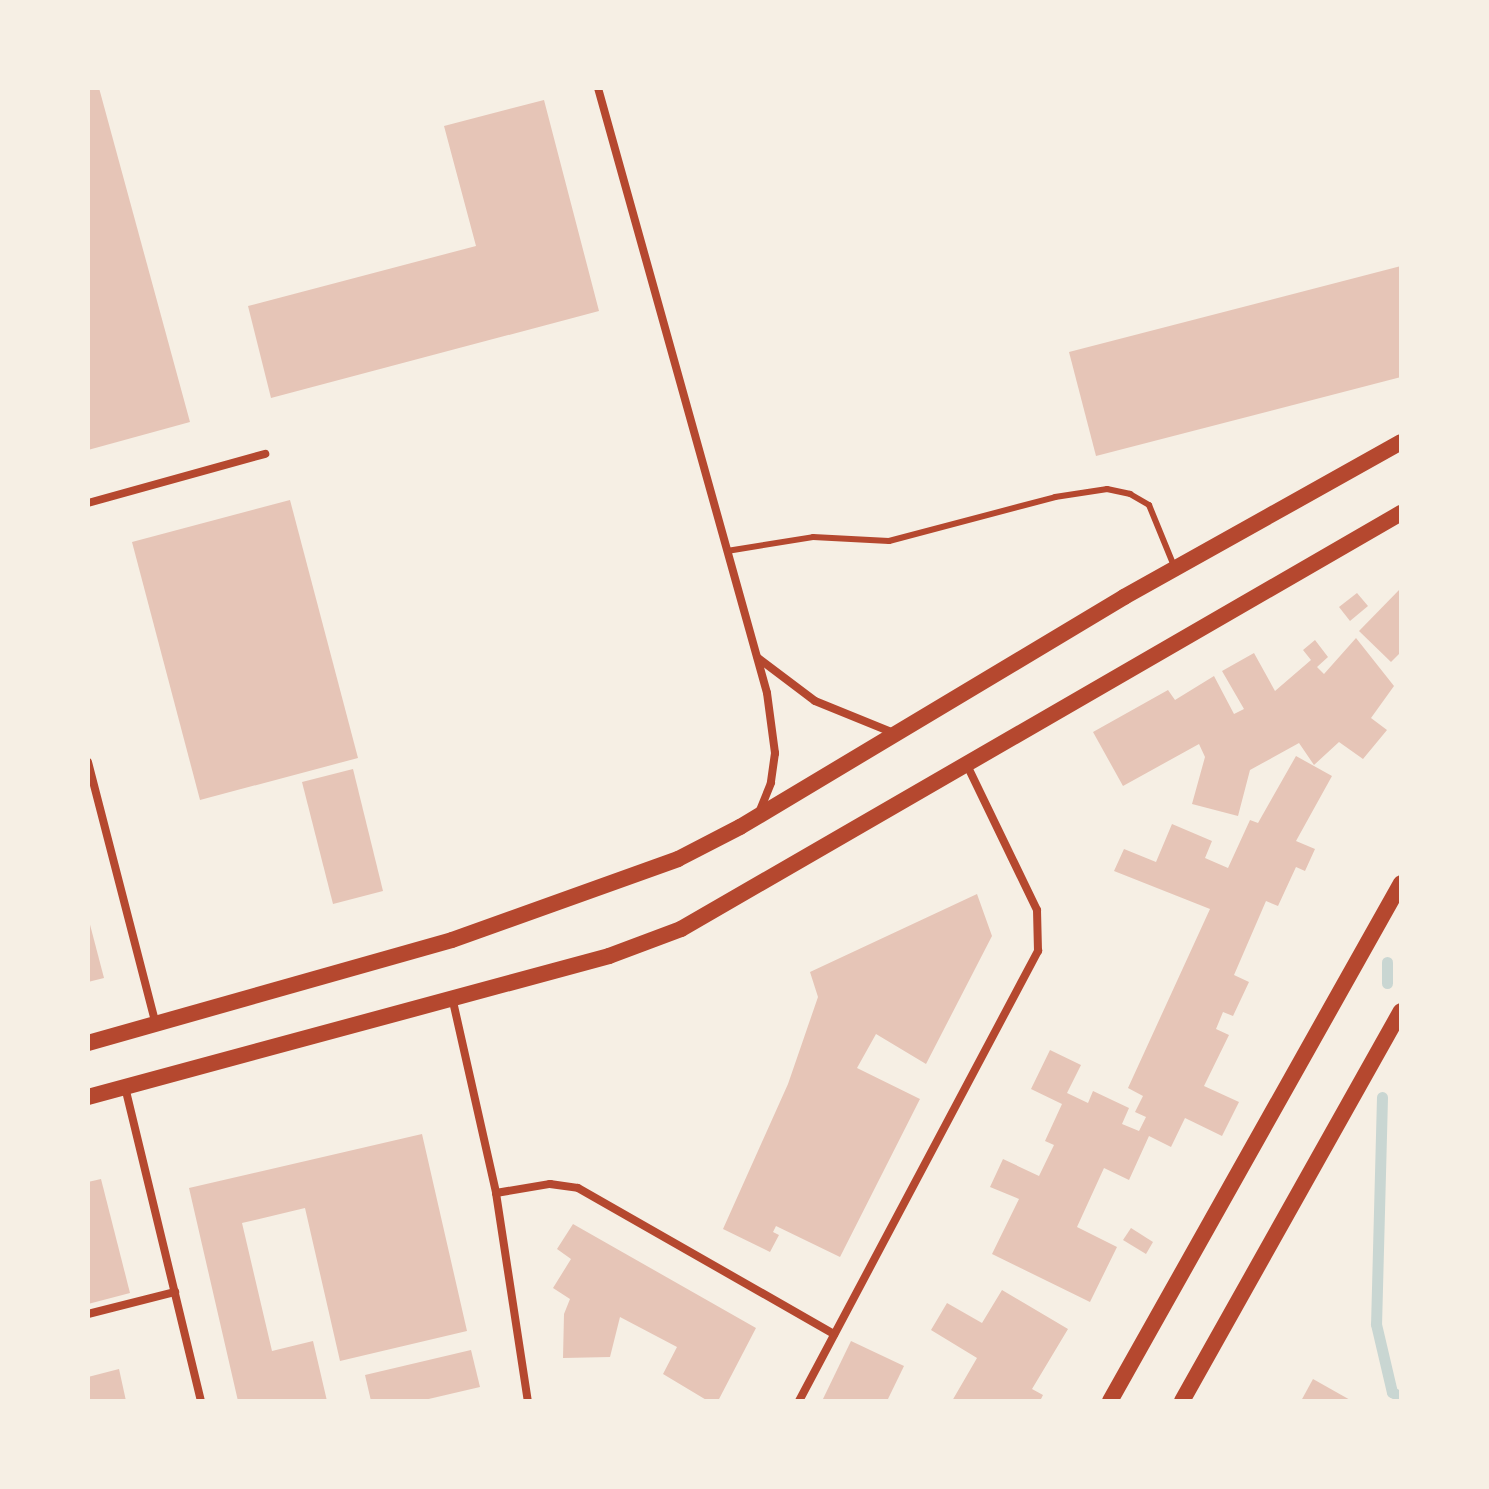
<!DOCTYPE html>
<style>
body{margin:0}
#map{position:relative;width:1489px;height:1489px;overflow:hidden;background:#f6efe4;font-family:"IBM Plex Sans",sans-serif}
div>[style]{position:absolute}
.stream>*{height:11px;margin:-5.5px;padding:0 5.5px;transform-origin:5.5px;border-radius:5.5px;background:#c9d6d2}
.building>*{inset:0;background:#e6c5b7}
.service>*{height:6px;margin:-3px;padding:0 3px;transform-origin:3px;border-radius:3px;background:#b5482f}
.minor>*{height:8px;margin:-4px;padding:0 4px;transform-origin:4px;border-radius:4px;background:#b5482f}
.secondary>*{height:16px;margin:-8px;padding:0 8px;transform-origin:8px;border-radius:8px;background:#b5482f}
span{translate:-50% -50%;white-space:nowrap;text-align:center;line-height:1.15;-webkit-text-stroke:8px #f6efe4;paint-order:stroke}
.frame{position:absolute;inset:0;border:90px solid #f6efe4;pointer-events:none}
</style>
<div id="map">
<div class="stream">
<div style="left:1387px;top:983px;width:21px;rotate:-90deg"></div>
<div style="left:1382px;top:1097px;width:227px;rotate:91.5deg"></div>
<div style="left:1376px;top:1324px;width:70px;rotate:76.8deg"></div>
<div style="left:1392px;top:1392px;width:10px;rotate:29deg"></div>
</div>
<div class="building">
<div style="clip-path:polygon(88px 88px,99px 88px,190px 422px,88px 450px)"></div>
<div style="clip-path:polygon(544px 100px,599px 311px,271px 398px,248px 306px,476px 246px,444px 126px)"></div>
<div style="clip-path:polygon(1401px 266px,1401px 377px,1096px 456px,1069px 352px)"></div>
<div style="clip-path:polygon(290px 500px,358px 758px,200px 800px,132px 542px)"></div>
<div style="clip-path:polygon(1401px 588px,1401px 652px,1391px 662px,1359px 631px)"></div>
<div style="clip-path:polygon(1357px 593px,1368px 606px,1350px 621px,1339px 607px)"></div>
<div style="clip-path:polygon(1356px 638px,1394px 686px,1371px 718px,1387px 730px,1363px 759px,1339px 742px,1314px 765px,1299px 743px,1250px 770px,1238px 816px,1192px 804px,1205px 757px,1199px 744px,1123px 786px,1093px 732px,1168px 690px,1175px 700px,1214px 676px,1234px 714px,1244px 709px,1222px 671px,1254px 653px,1275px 691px,1311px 660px,1303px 650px,1315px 640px,1328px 657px,1317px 667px,1324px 674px)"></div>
<div style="clip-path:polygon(1296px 756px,1332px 776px,1296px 841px,1315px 849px,1305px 871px,1296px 867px,1278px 906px,1266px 901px,1234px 975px,1249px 982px,1233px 1016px,1223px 1012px,1216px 1029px,1229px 1035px,1204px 1086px,1239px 1102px,1222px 1136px,1185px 1118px,1171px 1147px,1149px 1136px,1129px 1180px,1104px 1168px,1077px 1227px,1117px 1247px,1090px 1302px,992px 1254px,1019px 1199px,990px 1187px,1003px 1159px,1039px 1176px,1054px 1145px,1045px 1141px,1062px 1104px,1031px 1089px,1050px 1050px,1081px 1065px,1067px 1093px,1088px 1103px,1093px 1091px,1129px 1108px,1122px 1124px,1139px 1131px,1146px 1117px,1135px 1112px,1143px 1096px,1128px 1088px,1210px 909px,1114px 871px,1124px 849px,1156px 862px,1172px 824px,1212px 841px,1205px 858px,1228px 868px,1250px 820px,1258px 823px)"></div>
<div style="clip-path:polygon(353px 769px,383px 891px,333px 904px,302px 782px)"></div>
<div style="clip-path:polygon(977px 894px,992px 936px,926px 1064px,876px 1034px,857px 1068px,920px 1099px,840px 1257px,776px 1226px,773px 1232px,779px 1235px,770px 1252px,723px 1229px,788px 1084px,818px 997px,810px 972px)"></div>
<div style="clip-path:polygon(88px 917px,104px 978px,88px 982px)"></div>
<div style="clip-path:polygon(422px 1134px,467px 1331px,340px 1361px,305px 1208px,242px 1223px,272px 1351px,313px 1341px,327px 1401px,238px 1401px,189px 1188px)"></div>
<div style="clip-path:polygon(101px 1179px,130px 1293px,88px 1304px,88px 1182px)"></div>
<div style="clip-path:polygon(573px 1224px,756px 1328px,718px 1401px,708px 1401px,663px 1374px,677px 1347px,620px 1317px,610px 1357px,563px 1358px,564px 1314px,570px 1299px,553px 1288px,571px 1259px,557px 1249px)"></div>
<div style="clip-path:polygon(1131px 1228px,1153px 1242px,1146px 1254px,1123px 1240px)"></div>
<div style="clip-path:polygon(1002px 1290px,1068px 1329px,1032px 1389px,1043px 1395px,1040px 1401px,952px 1401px,977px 1358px,931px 1330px,947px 1303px,982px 1323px)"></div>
<div style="clip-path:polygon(851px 1341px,904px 1366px,887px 1401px,822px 1401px)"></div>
<div style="clip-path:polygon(471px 1350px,480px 1387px,420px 1401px,371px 1401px,365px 1375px)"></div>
<div style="clip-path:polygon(119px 1369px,126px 1401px,88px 1401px,88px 1377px)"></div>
<div style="clip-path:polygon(1313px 1379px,1352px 1401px,1301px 1401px)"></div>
</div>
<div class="service">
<div style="left:727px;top:551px;width:87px;rotate:-9.2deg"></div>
<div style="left:813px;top:537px;width:76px;rotate:3deg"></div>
<div style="left:889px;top:541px;width:172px;rotate:-14.8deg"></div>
<div style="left:1055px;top:497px;width:53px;rotate:-8.7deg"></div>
<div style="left:1107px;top:489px;width:24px;rotate:12deg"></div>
<div style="left:1130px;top:494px;width:22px;rotate:30deg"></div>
<div style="left:1149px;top:505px;width:66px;rotate:67.7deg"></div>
</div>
<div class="minor">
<div style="left:598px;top:88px;width:628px;rotate:74.39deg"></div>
<div style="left:767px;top:693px;width:61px;rotate:82.4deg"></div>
<div style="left:775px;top:753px;width:30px;rotate:98deg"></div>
<div style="left:771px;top:783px;width:31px;rotate:112deg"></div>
<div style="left:88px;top:503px;width:184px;rotate:-15.5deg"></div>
<div style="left:758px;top:658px;width:71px;rotate:37deg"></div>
<div style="left:815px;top:701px;width:85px;rotate:22.1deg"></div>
<div style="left:88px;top:762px;width:271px;rotate:75.5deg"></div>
<div style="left:452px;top:997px;width:201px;rotate:77.3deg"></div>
<div style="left:496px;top:1193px;width:210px;rotate:81.3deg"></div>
<div style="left:125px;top:1087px;width:323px;rotate:76.4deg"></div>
<div style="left:496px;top:1193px;width:55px;rotate:-9.5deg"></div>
<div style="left:550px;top:1184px;width:28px;rotate:8deg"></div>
<div style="left:578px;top:1188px;width:295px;rotate:29.7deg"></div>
<div style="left:88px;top:1314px;width:90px;rotate:-14.2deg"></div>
<div style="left:799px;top:1401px;width:510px;rotate:-62.03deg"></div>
<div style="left:1038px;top:951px;width:41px;rotate:-91.4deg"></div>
<div style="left:1037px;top:910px;width:161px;rotate:-115.8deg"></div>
</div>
<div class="secondary">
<div style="left:88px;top:1043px;width:378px;rotate:-15.8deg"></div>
<div style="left:452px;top:940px;width:240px;rotate:-19.7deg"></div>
<div style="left:678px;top:859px;width:70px;rotate:-27.3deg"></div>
<div style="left:740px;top:827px;width:448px;rotate:-30.9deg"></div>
<div style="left:1124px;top:597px;width:317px;rotate:-29.2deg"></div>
<div style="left:88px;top:1097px;width:540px;rotate:-15.14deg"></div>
<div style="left:609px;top:956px;width:77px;rotate:-20.6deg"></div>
<div style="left:681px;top:929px;width:832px;rotate:-30.02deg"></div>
<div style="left:1110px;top:1401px;width:594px;rotate:-60.67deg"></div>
<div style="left:1182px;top:1401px;width:447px;rotate:-60.7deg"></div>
</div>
<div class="frame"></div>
</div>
